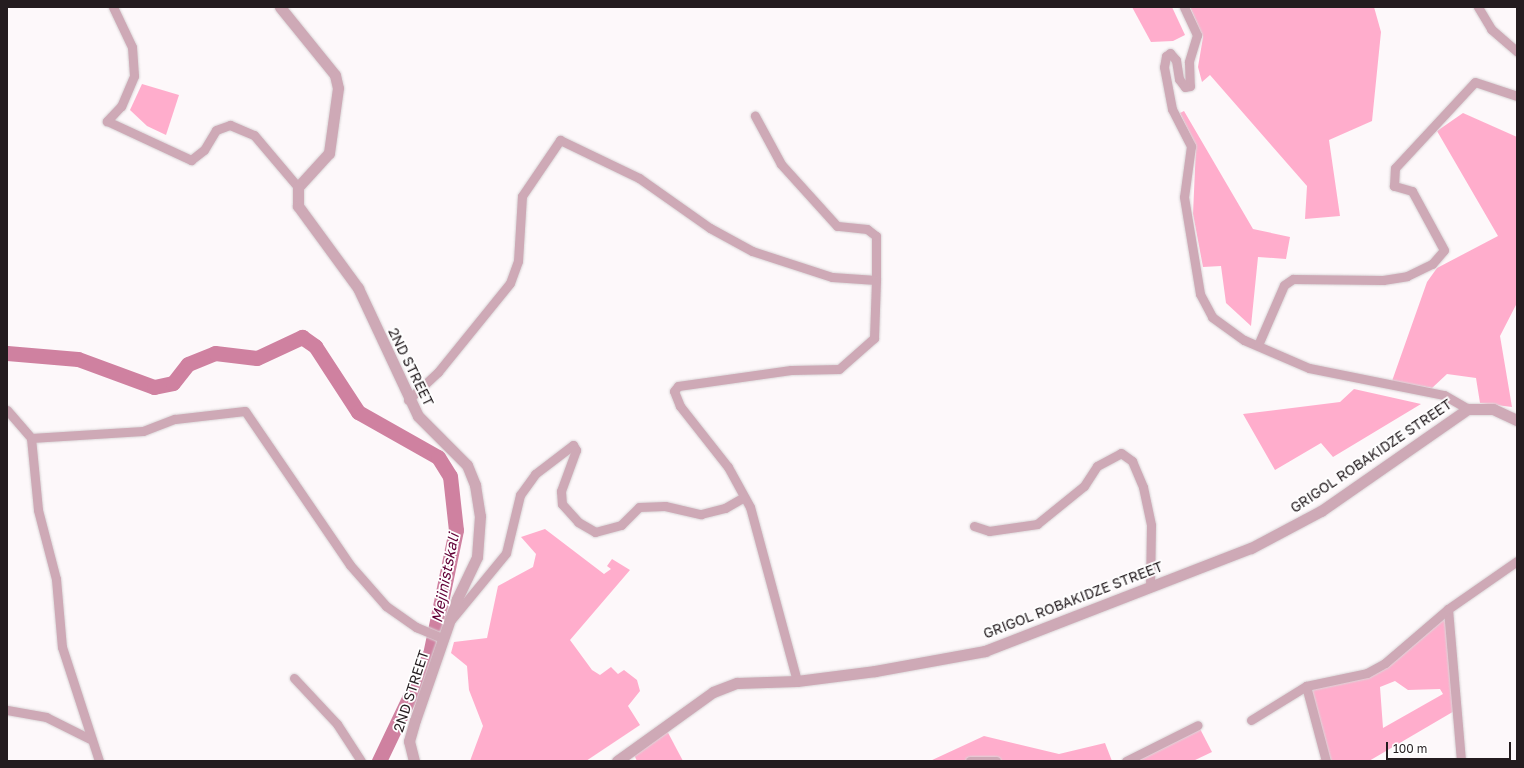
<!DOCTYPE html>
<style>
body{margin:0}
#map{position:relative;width:1524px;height:768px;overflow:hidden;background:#fdf8fa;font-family:"Golos Text",sans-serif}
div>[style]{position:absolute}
.green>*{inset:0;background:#ffadcc}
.river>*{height:15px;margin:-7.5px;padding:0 7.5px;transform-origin:7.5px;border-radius:7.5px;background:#cf81a0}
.roads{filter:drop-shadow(0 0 1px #dad5d7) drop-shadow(0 0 1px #dad5d7)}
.minor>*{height:9px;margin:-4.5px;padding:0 4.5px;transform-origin:4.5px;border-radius:4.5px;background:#cea9b6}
.tertiary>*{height:11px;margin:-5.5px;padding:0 5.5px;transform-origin:5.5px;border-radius:5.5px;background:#cea9b6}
span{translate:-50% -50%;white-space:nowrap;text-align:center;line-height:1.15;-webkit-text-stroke:3.5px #fff;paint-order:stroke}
.street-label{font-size:14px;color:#241c1f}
.water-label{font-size:15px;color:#610036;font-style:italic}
.frame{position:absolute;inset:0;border:8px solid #241c1f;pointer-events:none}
.scale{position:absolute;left:1386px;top:742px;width:125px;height:18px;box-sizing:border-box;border:2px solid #241c1f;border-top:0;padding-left:5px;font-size:12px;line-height:14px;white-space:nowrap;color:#241c1f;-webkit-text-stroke:3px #fff;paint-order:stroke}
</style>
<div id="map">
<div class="green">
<div style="clip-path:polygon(1132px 7px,1172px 7px,1185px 35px,1173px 41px,1151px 42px)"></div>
<div style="clip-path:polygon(1190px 7px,1374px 7px,1381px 32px,1372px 121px,1329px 140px,1340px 216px,1305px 219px,1307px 186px,1210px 75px,1202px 82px,1198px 67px,1203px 37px)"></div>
<div style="clip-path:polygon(142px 84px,179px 95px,166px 135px,147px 126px,130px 110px)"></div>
<div style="clip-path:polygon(1184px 111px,1253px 229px,1290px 237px,1286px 259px,1258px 257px,1251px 326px,1226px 303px,1221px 266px,1203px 267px,1193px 214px,1196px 146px,1180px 113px)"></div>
<div style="clip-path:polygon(1463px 113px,1517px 137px,1517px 303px,1500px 336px,1512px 407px,1480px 403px,1476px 378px,1447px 374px,1432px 388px,1392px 381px,1427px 282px,1437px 268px,1498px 236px,1437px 131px)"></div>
<div style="clip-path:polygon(1354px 389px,1421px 404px,1333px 457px,1321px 443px,1275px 470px,1243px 414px,1340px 402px)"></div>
<div style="clip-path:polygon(545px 529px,604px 574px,611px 569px,607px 566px,612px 559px,630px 570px,570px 640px,592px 670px,600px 675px,611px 667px,618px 674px,624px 670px,637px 680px,640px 691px,628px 706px,640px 725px,586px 761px,470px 761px,483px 726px,469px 690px,467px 666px,451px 653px,454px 642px,487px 638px,498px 586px,533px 567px,536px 554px,521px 537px)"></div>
<div style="clip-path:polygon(evenodd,1448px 609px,1456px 710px,1369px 761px,1318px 761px,1325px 756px,1306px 686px,1367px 673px,1448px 609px,1395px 681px,1408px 690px,1440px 689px,1443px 694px,1383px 728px,1380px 687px,1395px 681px)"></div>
<div style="clip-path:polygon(1198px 725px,1212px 752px,1193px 761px,1126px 761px)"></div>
<div style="clip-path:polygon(665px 727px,683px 761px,637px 761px,632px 751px)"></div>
<div style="clip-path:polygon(984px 736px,1059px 754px,1105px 743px,1112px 761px,930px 761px)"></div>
</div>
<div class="river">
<div style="left:7px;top:353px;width:71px;rotate:4.8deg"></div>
<div style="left:78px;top:359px;width:81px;rotate:20.2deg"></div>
<div style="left:154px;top:387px;width:19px;rotate:-12deg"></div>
<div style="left:173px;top:383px;width:24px;rotate:-52deg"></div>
<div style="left:188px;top:364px;width:29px;rotate:-22deg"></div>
<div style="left:215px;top:353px;width:42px;rotate:6.8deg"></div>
<div style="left:257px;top:358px;width:50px;rotate:-25deg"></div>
<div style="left:302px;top:337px;width:16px;rotate:35deg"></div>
<div style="left:315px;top:346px;width:79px;rotate:56.9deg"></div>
<div style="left:358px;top:412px;width:92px;rotate:29.4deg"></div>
<div style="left:438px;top:457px;width:22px;rotate:58deg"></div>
<div style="left:450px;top:476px;width:54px;rotate:83.7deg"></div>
<div style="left:456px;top:530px;width:127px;rotate:101.8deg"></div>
<div style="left:430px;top:654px;width:119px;rotate:115.5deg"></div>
</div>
<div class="roads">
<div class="minor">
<div style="left:113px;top:7px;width:44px;rotate:64.6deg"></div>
<div style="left:132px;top:47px;width:29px;rotate:86deg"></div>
<div style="left:134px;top:76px;width:33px;rotate:113deg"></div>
<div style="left:121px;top:106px;width:21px;rotate:133deg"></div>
<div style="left:107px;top:121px;width:93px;rotate:24.9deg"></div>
<div style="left:191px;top:160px;width:16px;rotate:-38deg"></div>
<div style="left:204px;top:150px;width:23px;rotate:-59deg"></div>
<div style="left:216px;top:130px;width:15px;rotate:-20deg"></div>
<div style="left:230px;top:125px;width:26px;rotate:23deg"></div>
<div style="left:254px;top:135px;width:68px;rotate:49.8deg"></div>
<div style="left:1184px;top:7px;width:31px;rotate:65deg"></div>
<div style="left:1197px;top:35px;width:28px;rotate:107deg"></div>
<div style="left:1189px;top:62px;width:24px;rotate:88deg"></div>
<div style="left:1190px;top:86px;width:5px;rotate:169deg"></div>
<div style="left:1185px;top:87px;width:10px;rotate:-127deg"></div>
<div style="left:1179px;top:79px;width:19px;rotate:-99deg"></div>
<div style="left:1176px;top:60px;width:9px;rotate:-131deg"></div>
<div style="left:1170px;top:53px;width:5px;rotate:143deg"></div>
<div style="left:1166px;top:56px;width:11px;rotate:100deg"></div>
<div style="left:1164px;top:67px;width:43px;rotate:79.2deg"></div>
<div style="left:1172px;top:109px;width:42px;rotate:62.8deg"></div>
<div style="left:1191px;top:146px;width:51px;rotate:97.8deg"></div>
<div style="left:1184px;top:197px;width:98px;rotate:80.6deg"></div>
<div style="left:1200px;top:294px;width:26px;rotate:62deg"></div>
<div style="left:1212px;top:317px;width:39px;rotate:36deg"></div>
<div style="left:1244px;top:340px;width:71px;rotate:23.3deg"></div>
<div style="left:1309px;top:368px;width:138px;rotate:11.3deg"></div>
<div style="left:1444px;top:395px;width:28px;rotate:30deg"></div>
<div style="left:1478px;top:7px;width:26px;rotate:59deg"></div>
<div style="left:1491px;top:29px;width:35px;rotate:41deg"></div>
<div style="left:1258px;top:345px;width:65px;rotate:-66.6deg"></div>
<div style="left:1284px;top:285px;width:11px;rotate:-34deg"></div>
<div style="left:1293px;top:279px;width:90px;rotate:0.6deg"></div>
<div style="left:1383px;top:280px;width:24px;rotate:-9deg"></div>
<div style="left:1407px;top:276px;width:28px;rotate:-26deg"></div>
<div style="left:1432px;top:264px;width:18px;rotate:-49deg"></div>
<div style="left:1444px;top:250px;width:67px;rotate:-118.5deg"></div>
<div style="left:1412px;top:191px;width:19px;rotate:-164deg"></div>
<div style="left:1394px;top:186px;width:18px;rotate:-87deg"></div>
<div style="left:1395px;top:168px;width:117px;rotate:-47.1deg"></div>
<div style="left:1475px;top:82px;width:44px;rotate:18.4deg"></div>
<div style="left:408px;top:400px;width:41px;rotate:-43deg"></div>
<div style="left:438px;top:372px;width:114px;rotate:-51deg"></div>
<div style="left:510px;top:283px;width:23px;rotate:-70deg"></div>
<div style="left:518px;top:261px;width:65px;rotate:-86.5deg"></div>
<div style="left:522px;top:196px;width:68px;rotate:-55.8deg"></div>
<div style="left:560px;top:140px;width:88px;rotate:25.7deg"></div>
<div style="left:639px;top:178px;width:87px;rotate:35.2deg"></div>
<div style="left:710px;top:228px;width:48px;rotate:28.7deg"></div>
<div style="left:752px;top:251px;width:84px;rotate:18deg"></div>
<div style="left:832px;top:277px;width:44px;rotate:3.9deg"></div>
<div style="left:876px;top:280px;width:44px;rotate:-90deg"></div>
<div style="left:876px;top:236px;width:11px;rotate:-142deg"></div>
<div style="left:867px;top:229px;width:30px;rotate:-174deg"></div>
<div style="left:837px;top:226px;width:84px;rotate:-132.1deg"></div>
<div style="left:781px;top:164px;width:55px;rotate:-118.4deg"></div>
<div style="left:7px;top:410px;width:37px;rotate:49deg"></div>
<div style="left:31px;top:438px;width:72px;rotate:84.4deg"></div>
<div style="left:38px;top:510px;width:71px;rotate:75.4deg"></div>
<div style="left:56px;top:579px;width:68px;rotate:85deg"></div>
<div style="left:62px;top:647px;width:120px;rotate:72deg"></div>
<div style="left:31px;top:438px;width:112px;rotate:-3.6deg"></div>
<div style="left:143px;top:431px;width:34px;rotate:-21deg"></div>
<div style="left:175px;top:419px;width:70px;rotate:-6.5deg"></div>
<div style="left:245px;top:411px;width:186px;rotate:55.7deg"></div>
<div style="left:350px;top:565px;width:55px;rotate:48.7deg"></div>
<div style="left:386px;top:606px;width:37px;rotate:35deg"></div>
<div style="left:416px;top:627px;width:30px;rotate:23deg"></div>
<div style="left:974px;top:526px;width:16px;rotate:18deg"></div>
<div style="left:989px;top:531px;width:49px;rotate:-8.3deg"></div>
<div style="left:1037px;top:524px;width:60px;rotate:-39deg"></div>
<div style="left:1084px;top:486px;width:24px;rotate:-57deg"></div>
<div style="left:1097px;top:466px;width:27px;rotate:-28deg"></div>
<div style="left:1121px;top:453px;width:14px;rotate:36deg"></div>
<div style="left:1132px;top:461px;width:28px;rotate:67deg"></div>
<div style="left:1143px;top:487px;width:39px;rotate:78deg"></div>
<div style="left:1151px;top:525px;width:61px;rotate:90.9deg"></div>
<div style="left:1448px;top:609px;width:153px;rotate:85.1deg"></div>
<div style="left:451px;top:620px;width:87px;rotate:-50.6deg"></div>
<div style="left:506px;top:553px;width:60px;rotate:-76.4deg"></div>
<div style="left:520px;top:495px;width:26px;rotate:-54deg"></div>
<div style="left:535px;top:474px;width:48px;rotate:-37.3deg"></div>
<div style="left:573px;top:445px;width:6px;rotate:59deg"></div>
<div style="left:576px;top:450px;width:44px;rotate:110.1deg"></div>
<div style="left:561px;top:491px;width:13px;rotate:86deg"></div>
<div style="left:562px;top:504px;width:24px;rotate:48deg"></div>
<div style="left:578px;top:522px;width:20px;rotate:30deg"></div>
<div style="left:595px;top:532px;width:27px;rotate:-15deg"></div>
<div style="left:621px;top:525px;width:25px;rotate:-45deg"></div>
<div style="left:639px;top:507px;width:26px;rotate:-2deg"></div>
<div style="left:665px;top:506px;width:37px;rotate:13deg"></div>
<div style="left:701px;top:514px;width:25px;rotate:-14deg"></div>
<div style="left:725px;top:508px;width:22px;rotate:-30deg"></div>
<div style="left:294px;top:678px;width:63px;rotate:46.9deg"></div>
<div style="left:337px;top:724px;width:44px;rotate:57deg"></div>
<div style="left:797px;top:681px;width:180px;rotate:-105.1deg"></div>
<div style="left:750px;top:507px;width:46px;rotate:-118.8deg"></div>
<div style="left:728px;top:467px;width:78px;rotate:-128.2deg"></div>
<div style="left:680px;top:406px;width:16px;rotate:-112deg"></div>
<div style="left:674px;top:391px;width:6px;rotate:-51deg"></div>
<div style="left:678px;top:386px;width:114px;rotate:-8.1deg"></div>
<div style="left:791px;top:370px;width:48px;rotate:-1.2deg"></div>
<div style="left:839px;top:369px;width:47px;rotate:-41.5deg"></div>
<div style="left:874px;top:338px;width:58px;rotate:-88deg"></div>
<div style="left:1306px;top:686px;width:78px;rotate:75.1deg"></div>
<div style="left:7px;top:710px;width:40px;rotate:10deg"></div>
<div style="left:46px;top:717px;width:51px;rotate:26.6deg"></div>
<div style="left:1251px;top:720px;width:65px;rotate:-31.7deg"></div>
<div style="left:1306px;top:686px;width:62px;rotate:-12deg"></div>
<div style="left:1367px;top:673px;width:21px;rotate:-29deg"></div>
<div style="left:1385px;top:663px;width:83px;rotate:-40.6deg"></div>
<div style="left:1448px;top:609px;width:84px;rotate:-34.8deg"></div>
<div style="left:970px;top:761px;width:26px"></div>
<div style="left:1126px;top:761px;width:80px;rotate:-26.6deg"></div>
</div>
<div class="tertiary">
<div style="left:280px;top:7px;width:87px;rotate:51deg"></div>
<div style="left:335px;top:75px;width:13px;rotate:77deg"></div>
<div style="left:338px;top:88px;width:66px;rotate:97.9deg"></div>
<div style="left:329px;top:153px;width:46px;rotate:132.4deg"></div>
<div style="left:298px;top:187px;width:19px;rotate:90deg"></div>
<div style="left:298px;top:206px;width:102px;rotate:53.8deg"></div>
<div style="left:358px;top:288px;width:141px;rotate:64.9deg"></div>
<div style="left:418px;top:416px;width:69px;rotate:45deg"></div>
<div style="left:467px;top:465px;width:22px;rotate:68deg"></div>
<div style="left:475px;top:485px;width:31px;rotate:81deg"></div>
<div style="left:480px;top:516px;width:41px;rotate:94.2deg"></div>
<div style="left:477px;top:557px;width:47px;rotate:115.5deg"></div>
<div style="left:457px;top:599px;width:128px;rotate:109.1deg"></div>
<div style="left:415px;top:720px;width:22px;rotate:106deg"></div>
<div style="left:409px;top:741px;width:21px;rotate:76deg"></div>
<div style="left:617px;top:761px;width:118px;rotate:-35.7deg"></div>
<div style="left:713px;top:692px;width:26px;rotate:-21deg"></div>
<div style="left:737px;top:683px;width:60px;rotate:-1.9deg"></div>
<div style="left:797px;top:681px;width:79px;rotate:-7.3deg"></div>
<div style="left:875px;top:671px;width:112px;rotate:-10.3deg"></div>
<div style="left:985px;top:651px;width:285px;rotate:-21.2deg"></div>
<div style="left:1251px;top:548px;width:79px;rotate:-27.9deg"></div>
<div style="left:1321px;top:511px;width:179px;rotate:-34.8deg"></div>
<div style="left:1468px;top:409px;width:25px"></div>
<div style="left:1493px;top:409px;width:26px;rotate:25deg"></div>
</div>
</div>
<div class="street-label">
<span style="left:411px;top:367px;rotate:64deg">2ND STREET</span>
<span style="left:1371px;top:456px;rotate:-34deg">GRIGOL ROBAKIDZE STREET</span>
<span style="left:1073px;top:600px;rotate:-21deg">GRIGOL ROBAKIDZE STREET</span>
<span style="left:411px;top:691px;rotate:-72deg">2ND STREET</span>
</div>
<div class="water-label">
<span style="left:445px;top:578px;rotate:-79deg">Mejinistskali</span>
</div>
<div class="frame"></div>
<div class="scale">100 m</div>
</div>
